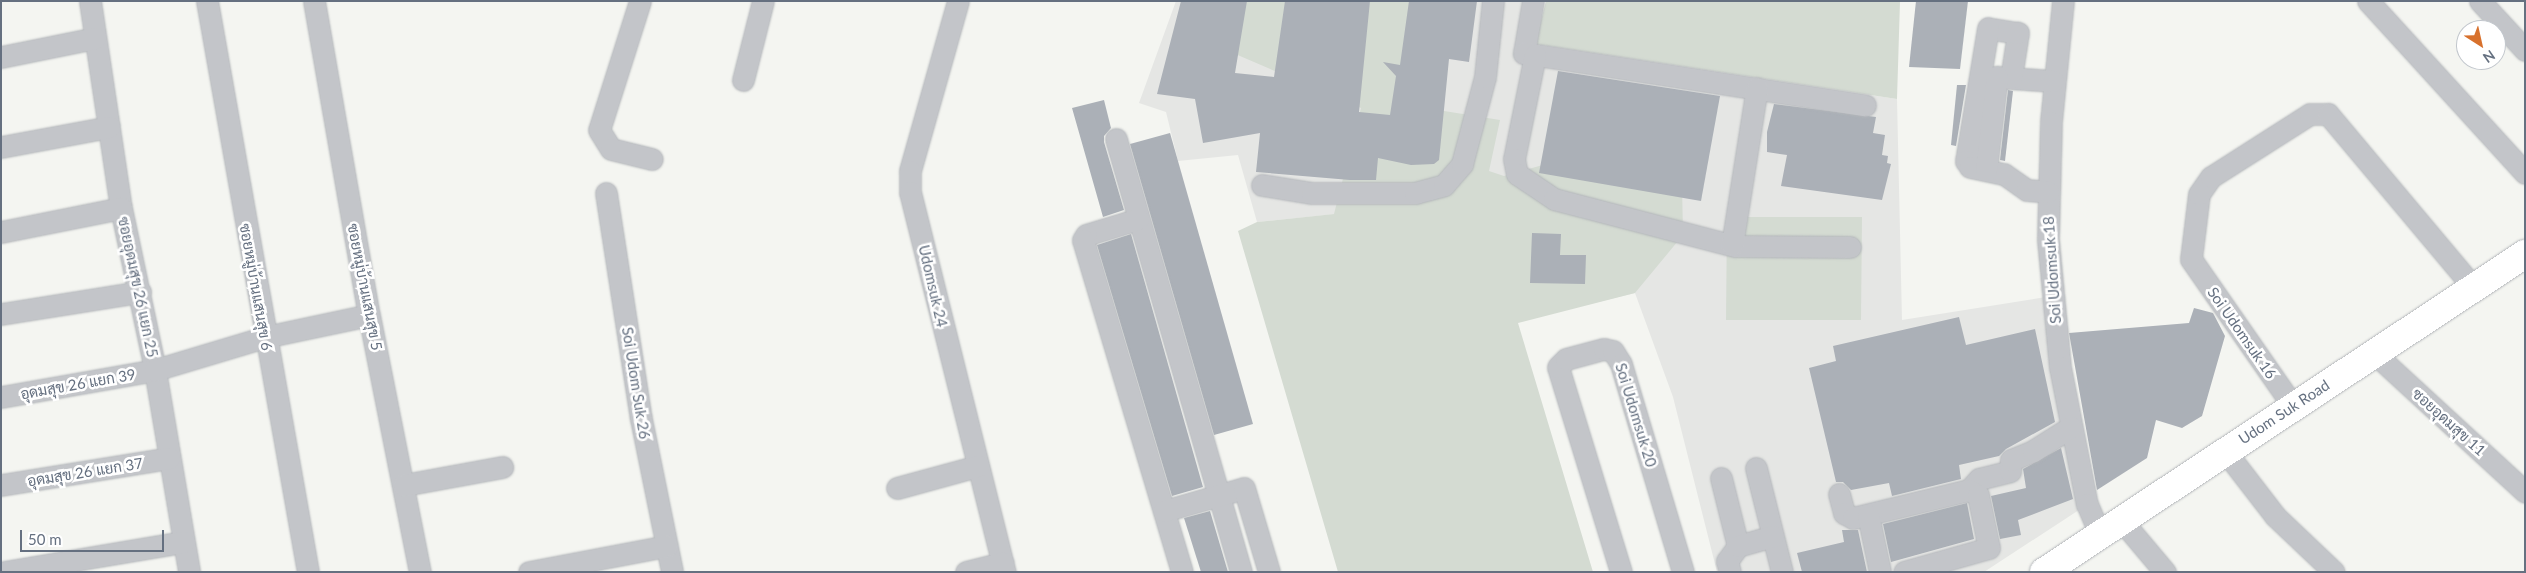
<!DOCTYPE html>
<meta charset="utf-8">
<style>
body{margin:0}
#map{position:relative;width:2526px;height:573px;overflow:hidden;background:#f4f5f1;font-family:Lato,Sarabun,sans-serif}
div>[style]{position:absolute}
.built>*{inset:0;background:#e5e6e4}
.green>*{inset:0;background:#d4dbd2}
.building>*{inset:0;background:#abb0b7}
.roads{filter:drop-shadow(0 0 1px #b3b6ba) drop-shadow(0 0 1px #b3b6ba)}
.minor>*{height:21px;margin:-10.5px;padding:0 10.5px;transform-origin:10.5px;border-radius:10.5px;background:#c3c5c9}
.major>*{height:28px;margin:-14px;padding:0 14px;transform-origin:14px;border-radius:14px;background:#fff}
span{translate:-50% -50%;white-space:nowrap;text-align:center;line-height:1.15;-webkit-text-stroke:5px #fff;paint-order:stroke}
.street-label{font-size:15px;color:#657080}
.frame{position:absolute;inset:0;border:2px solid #657080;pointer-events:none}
.north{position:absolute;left:2456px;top:20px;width:50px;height:50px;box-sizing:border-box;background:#fff;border:1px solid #c1c6cc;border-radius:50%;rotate:145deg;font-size:14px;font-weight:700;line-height:20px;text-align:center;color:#657080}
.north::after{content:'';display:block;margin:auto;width:18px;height:22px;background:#d8712d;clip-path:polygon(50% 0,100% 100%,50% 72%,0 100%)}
.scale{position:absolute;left:20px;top:530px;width:144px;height:22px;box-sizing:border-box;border:2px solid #657080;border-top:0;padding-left:6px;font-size:15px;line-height:18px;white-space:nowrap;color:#657080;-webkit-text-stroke:4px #fff;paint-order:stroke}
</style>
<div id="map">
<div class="built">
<div style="clip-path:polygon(1176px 1px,1523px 1px,1514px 57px,1535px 44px,1897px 99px,1902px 320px,2046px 297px,2082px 508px,1984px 572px,1717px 572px,1673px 397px,1635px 293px,1524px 320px,1492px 198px,1257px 222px,1238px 155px,1178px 161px,1166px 112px,1139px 103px)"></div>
</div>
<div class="green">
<div style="clip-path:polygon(1233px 1px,1419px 1px,1407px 105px,1500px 120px,1489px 171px,1504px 176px,1550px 163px,1682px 184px,1683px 235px,1635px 293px,1518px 323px,1593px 572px,1338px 572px,1238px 231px,1257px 222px,1334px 214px,1361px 108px,1226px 50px)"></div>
<div style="clip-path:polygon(1546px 1px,1900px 1px,1897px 99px,1535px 44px)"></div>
<div style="clip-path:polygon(1727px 217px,1862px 217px,1861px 320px,1726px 320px)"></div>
</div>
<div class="building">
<div style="clip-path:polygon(1181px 1px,1247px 1px,1235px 73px,1274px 77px,1285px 1px,1370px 1px,1359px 112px,1390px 115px,1396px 76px,1383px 62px,1400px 65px,1409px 1px,1477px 1px,1469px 62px,1449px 59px,1439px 160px,1434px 164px,1411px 165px,1378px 158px,1376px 180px,1350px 180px,1256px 172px,1260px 133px,1203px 143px,1195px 99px,1157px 94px)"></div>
<div style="clip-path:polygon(1916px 1px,1968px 1px,1960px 69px,1909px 67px)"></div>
<div style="clip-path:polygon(1558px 71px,1720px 96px,1701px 201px,1539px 173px)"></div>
<div style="clip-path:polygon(1957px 85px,1966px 85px,1956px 146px,1951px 145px)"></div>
<div style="clip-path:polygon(2008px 90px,2013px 91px,2005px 161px,2000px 160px)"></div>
<div style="clip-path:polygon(1104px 100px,1111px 128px,1104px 136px,1104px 142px,1124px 210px,1103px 217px,1072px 108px)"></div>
<div style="clip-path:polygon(1774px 104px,1876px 117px,1873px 133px,1885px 135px,1882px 155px,1888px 156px,1887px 163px,1891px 164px,1882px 200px,1781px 186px,1787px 155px,1767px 152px,1767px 132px)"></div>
<div style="clip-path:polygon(1170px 133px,1253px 424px,1214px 435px,1130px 144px)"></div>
<div style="clip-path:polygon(1532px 233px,1561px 234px,1560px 255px,1586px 255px,1585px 284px,1530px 283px)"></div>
<div style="clip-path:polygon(1131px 234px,1203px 487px,1172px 496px,1097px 245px)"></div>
<div style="clip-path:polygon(2194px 308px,2213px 313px,2225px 336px,2202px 416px,2182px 428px,2156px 420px,2147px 458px,2097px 490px,2069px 333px,2189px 323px)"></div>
<div style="clip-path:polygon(1959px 317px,1966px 345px,2035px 329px,2055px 422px,2006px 449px,1999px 456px,1959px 465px,1961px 479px,1892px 496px,1889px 483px,1851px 490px,1843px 482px,1836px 482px,1809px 368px,1836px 361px,1833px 346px)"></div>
<div style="clip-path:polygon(2061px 448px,2073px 499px,2018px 520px,2021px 535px,2000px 539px,1991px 496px,2026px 488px,2023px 469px)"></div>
<div style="clip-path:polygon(1967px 503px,1974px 539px,1891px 562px,1883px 524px)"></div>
<div style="clip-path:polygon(1210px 511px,1228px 572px,1201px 572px,1184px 518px)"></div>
<div style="clip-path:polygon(1842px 530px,1858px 530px,1867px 572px,1802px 572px,1797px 553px,1844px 542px)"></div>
</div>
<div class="roads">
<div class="minor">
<div style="left:90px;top:1px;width:209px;rotate:81.5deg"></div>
<div style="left:121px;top:208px;width:166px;rotate:78.1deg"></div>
<div style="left:155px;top:370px;width:205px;rotate:80.4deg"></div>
<div style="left:207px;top:1px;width:580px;rotate:79.97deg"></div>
<div style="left:314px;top:1px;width:319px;rotate:80.1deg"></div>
<div style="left:369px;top:315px;width:262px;rotate:78.8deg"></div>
<div style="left:640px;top:1px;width:135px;rotate:107.6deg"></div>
<div style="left:599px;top:130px;width:22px;rotate:58deg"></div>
<div style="left:611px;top:149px;width:42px;rotate:13.7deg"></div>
<div style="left:958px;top:1px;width:177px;rotate:105.8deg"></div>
<div style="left:910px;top:171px;width:21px;rotate:90deg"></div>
<div style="left:910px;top:192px;width:392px;rotate:76deg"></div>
<div style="left:1533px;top:1px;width:53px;rotate:99.8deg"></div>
<div style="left:1524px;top:53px;width:345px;rotate:8.7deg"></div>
<div style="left:2063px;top:1px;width:122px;rotate:95.7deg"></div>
<div style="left:2051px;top:122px;width:118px;rotate:91.5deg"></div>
<div style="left:2048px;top:240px;width:128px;rotate:84.6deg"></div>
<div style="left:2060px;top:367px;width:140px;rotate:78.9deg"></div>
<div style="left:2087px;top:504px;width:34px;rotate:67deg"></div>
<div style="left:2368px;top:1px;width:233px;rotate:47.6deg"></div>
<div style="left:2480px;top:1px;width:67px;rotate:47.4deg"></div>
<div style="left:1535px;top:55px;width:106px;rotate:101.4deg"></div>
<div style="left:1514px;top:159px;width:15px;rotate:79deg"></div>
<div style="left:1517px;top:174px;width:45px;rotate:34deg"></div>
<div style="left:1554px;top:199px;width:187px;rotate:14.6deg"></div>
<div style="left:1735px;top:246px;width:115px;rotate:0.5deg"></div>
<div style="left:1px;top:57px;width:96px;rotate:-11.4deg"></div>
<div style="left:1996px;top:77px;width:57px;rotate:4deg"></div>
<div style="left:2011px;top:78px;width:46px;rotate:-81.2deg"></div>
<div style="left:2018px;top:33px;width:30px;rotate:-171deg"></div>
<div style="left:1988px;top:28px;width:135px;rotate:99.4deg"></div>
<div style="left:1966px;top:161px;width:7px;rotate:56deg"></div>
<div style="left:1970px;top:167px;width:35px;rotate:12deg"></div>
<div style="left:2004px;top:174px;width:28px;rotate:35deg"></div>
<div style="left:2027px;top:190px;width:21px;rotate:5deg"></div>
<div style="left:743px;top:80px;width:81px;rotate:-75.8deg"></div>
<div style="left:1116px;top:139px;width:451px;rotate:73.9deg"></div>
<div style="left:1px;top:147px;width:110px;rotate:-10.5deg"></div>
<div style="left:1986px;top:170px;width:94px;rotate:-83.3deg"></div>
<div style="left:1262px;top:185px;width:51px;rotate:9.1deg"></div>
<div style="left:1312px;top:193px;width:103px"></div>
<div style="left:1415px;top:193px;width:30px;rotate:-15deg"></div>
<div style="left:1444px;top:185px;width:28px;rotate:-49deg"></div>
<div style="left:1462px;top:164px;width:90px;rotate:-75.2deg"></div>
<div style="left:1485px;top:77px;width:76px;rotate:-84deg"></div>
<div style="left:606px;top:193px;width:229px;rotate:81.2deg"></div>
<div style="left:641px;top:419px;width:156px;rotate:78.5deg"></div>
<div style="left:1138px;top:219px;width:54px;rotate:162.9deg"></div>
<div style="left:1086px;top:235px;width:6px;rotate:121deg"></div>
<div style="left:1083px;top:240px;width:346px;rotate:73.4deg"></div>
<div style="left:1px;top:232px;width:122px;rotate:-11.3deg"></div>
<div style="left:1732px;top:245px;width:159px;rotate:-81deg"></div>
<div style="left:1px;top:314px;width:141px;rotate:-9deg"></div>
<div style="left:2374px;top:353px;width:205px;rotate:42.6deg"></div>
<div style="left:1px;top:397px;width:156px;rotate:-9.9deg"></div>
<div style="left:155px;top:370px;width:115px;rotate:-16.7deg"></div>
<div style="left:265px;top:337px;width:106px;rotate:-11.9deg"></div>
<div style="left:2293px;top:406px;width:179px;rotate:-124.8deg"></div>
<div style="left:2191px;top:259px;width:65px;rotate:-83deg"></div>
<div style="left:2199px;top:194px;width:21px;rotate:-55deg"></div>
<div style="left:2211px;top:177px;width:117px;rotate:-32.5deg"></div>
<div style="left:2310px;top:114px;width:18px"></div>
<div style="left:2328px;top:114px;width:227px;rotate:50deg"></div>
<div style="left:2225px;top:451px;width:82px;rotate:52.4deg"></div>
<div style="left:2275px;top:516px;width:81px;rotate:43.5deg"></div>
<div style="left:1756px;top:468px;width:107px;rotate:76deg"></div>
<div style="left:1721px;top:478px;width:70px;rotate:76deg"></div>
<div style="left:1738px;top:546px;width:19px;rotate:126deg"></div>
<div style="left:1727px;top:561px;width:11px;rotate:75deg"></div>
<div style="left:1px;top:485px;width:170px;rotate:-9.1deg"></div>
<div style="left:404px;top:485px;width:100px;rotate:-10.4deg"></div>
<div style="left:897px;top:488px;width:84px;rotate:-15.2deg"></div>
<div style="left:1969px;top:490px;width:15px;rotate:-48deg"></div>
<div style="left:1979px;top:479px;width:32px;rotate:-14deg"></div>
<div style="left:2010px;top:471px;width:11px;rotate:-85deg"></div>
<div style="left:2011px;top:460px;width:24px;rotate:-22deg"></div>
<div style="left:2033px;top:451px;width:45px;rotate:-32.3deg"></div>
<div style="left:1839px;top:494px;width:20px;rotate:75deg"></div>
<div style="left:1844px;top:513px;width:10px;rotate:29deg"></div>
<div style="left:1853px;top:518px;width:119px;rotate:-13.6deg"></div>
<div style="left:1969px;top:490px;width:10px;rotate:29deg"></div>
<div style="left:1978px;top:495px;width:54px;rotate:78.3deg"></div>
<div style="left:1989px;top:548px;width:88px;rotate:164.2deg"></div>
<div style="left:1164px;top:511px;width:83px;rotate:-16deg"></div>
<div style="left:1244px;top:488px;width:88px;rotate:73.4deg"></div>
<div style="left:1868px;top:515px;width:58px;rotate:78.1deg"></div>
<div style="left:2122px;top:521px;width:67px;rotate:49.9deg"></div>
<div style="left:1738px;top:546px;width:36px;rotate:-16deg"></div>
<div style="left:4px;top:572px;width:182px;rotate:-9.5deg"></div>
<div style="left:529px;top:572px;width:140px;rotate:-10.7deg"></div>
<div style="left:966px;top:572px;width:38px;rotate:-14deg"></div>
<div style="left:1621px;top:572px;width:214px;rotate:-107.1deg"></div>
<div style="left:1558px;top:367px;width:11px;rotate:-45deg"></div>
<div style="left:1566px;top:359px;width:39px;rotate:-15deg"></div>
<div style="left:1604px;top:349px;width:9px;rotate:13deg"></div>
<div style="left:1613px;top:351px;width:15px;rotate:58deg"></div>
<div style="left:1621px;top:364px;width:217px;rotate:73.4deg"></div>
</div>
<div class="major">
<div style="left:2044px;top:572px;width:577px;rotate:-33.47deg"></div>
</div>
</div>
<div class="street-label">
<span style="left:2052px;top:270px;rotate:-94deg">Soi Udomsuk 18</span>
<span style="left:933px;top:286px;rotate:77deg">Udomsuk 24</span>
<span style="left:138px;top:287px;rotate:78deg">ซอยอุดมสุข 26 แยก 25</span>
<span style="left:256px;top:287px;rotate:80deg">ซอยหมู่บ้านแสนสุข 6</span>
<span style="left:365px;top:287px;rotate:79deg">ซอยหมู่บ้านแสนสุข 5</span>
<span style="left:2242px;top:333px;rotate:55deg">Soi Udomsuk 16</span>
<span style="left:636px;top:383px;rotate:81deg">Soi Udom Suk 26</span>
<span style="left:78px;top:384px;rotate:-10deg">อุดมสุข 26 แยก 39</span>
<span style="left:2284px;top:412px;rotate:-33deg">Udom Suk Road</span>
<span style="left:1636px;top:415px;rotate:73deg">Soi Udomsuk 20</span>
<span style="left:2449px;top:422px;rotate:42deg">ซอยอุดมสุข 11</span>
<span style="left:85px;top:472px;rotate:-9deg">อุดมสุข 26 แยก 37</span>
</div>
<div class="frame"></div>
<div class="north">N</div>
<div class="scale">50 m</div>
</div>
